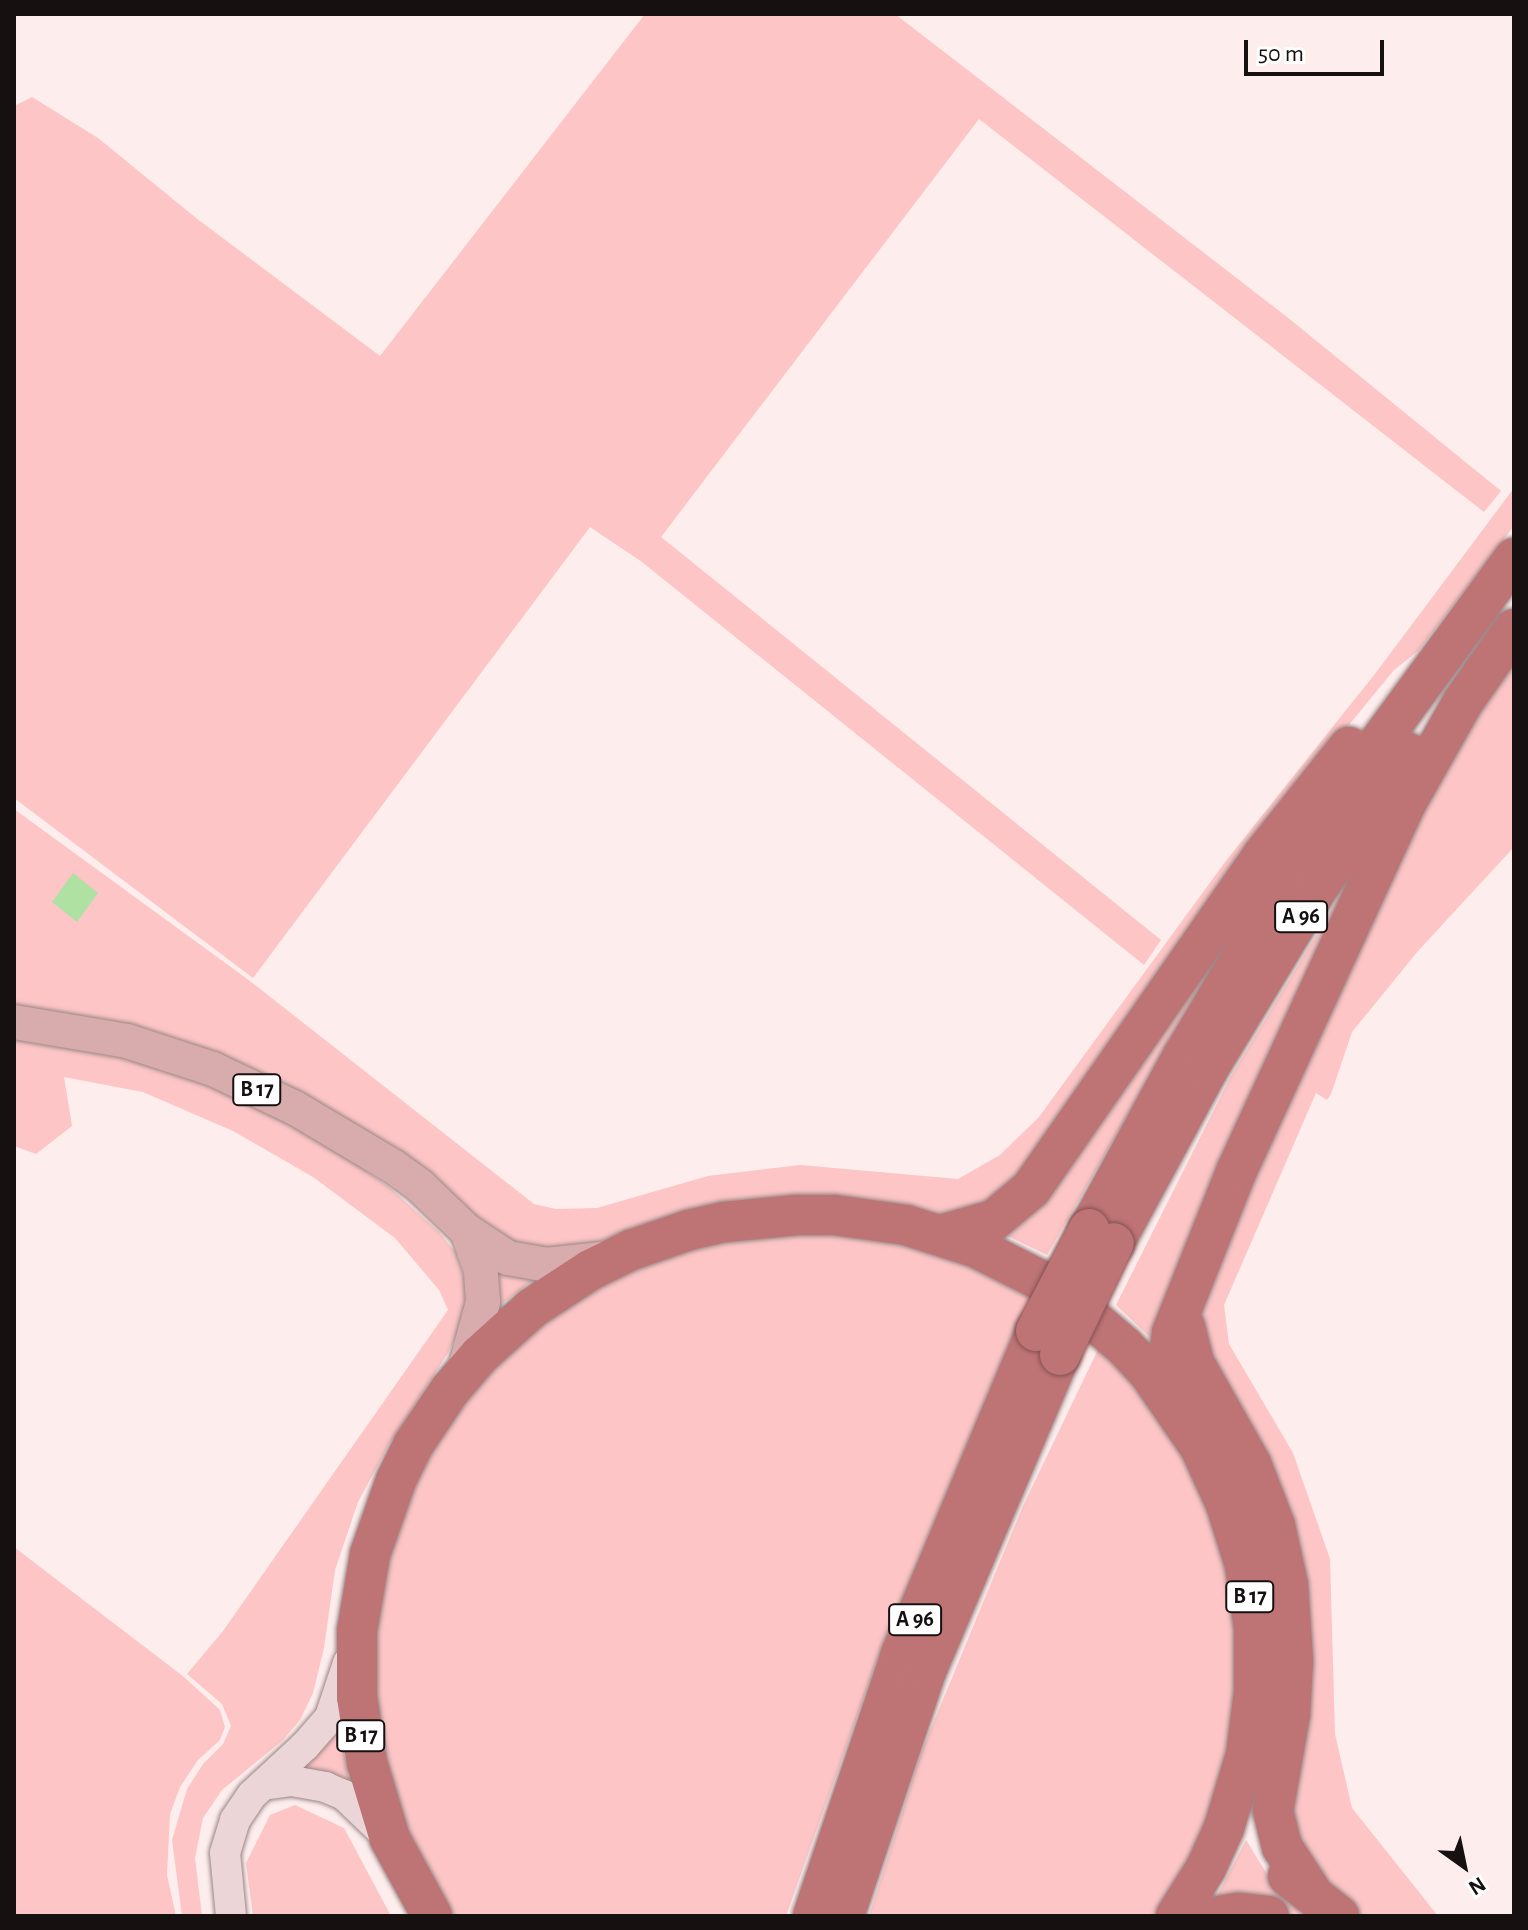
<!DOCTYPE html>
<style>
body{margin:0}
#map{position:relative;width:1528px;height:1930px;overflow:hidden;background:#fdedec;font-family:"Alegreya Sans",sans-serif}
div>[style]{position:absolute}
.green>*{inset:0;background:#fdc5c5}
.building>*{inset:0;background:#afe1a3}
.roads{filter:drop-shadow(0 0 2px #988585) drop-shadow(0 0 2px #988585)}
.secondary>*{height:30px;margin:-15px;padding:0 15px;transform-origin:15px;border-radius:15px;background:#ecd5d6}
.primary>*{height:34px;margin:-17px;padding:0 17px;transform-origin:17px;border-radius:17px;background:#d8acac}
.highway>*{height:40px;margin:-20px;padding:0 20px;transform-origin:20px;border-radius:20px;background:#be7475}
.bridges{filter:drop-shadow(0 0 2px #845152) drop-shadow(0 0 2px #845152)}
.highway-bridge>*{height:40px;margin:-20px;padding:0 20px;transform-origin:20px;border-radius:20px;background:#be7475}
span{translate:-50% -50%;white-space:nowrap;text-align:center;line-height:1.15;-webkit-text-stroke:8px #fff;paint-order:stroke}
.shield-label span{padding:2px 6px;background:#fff;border:2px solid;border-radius:6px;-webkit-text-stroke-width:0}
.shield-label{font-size:22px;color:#171010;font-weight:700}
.frame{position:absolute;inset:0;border:16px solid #171010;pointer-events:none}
.north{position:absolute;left:1424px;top:1826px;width:80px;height:80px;-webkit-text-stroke:6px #fff;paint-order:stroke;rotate:147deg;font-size:22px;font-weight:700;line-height:32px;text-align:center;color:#171010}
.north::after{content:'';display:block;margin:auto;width:28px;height:36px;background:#171010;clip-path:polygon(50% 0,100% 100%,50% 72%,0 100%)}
.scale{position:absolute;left:1244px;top:40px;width:140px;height:36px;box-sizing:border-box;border:4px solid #171010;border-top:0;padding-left:10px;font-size:24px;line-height:28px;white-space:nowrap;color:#171010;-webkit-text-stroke:6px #fff;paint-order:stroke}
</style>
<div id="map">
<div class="green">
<div style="clip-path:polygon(645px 14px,895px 14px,1287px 317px,1501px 491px,1484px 512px,979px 119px,661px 537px,1161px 940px,1144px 965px,642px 562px,590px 527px,253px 978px,14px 798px,14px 106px,32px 97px,98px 138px,196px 218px,380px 356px)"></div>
<div style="clip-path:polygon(1514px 488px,1514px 526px,1418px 651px,1394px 670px,1316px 765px,998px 1204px,949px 1217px,855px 1198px,799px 1197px,651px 1222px,585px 1247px,529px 1258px,353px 1132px,14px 1012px,14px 809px,250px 981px,534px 1204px,556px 1209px,597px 1208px,708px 1176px,800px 1165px,958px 1179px,1000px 1155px,1039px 1117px,1225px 862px,1378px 670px)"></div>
<div style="clip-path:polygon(1514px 648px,1514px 847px,1418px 951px,1352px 1032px,1331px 1094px,1327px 1100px,1316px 1093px,1224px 1305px,1229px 1344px,1293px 1453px,1330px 1559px,1335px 1734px,1352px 1808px,1438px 1916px,1353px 1916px,1284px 1826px,1299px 1630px,1198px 1323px,1207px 1263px,1414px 813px)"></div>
<div style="clip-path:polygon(1380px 830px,1155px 1342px,1116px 1305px,1230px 1078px)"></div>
<div style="clip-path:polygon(1286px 867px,1166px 1048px,1047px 1255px,993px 1229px)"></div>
<div style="clip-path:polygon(14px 1031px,120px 1051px,290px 1118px,389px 1187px,439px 1232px,456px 1253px,468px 1292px,461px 1325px,448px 1353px,388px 1446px,358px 1502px,335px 1570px,324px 1648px,313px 1693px,300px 1720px,282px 1741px,222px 1790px,203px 1818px,195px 1858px,202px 1916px,182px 1916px,172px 1840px,187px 1789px,203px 1764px,223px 1744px,231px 1726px,222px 1704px,187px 1674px,223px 1631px,448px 1310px,439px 1290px,395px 1238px,313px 1177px,233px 1131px,143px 1092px,64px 1077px,72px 1126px,36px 1154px,14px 1146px)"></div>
<div style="clip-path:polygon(850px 1228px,1035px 1286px,875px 1666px,786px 1916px,446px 1916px,387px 1783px,371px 1675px,381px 1561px,442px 1421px,561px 1300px,700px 1239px)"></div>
<div style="clip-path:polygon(491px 1260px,541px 1274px,492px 1311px)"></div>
<div style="clip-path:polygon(1104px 1337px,1197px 1463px,1242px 1613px,1230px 1784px,1166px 1916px,869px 1916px,923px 1748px,1023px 1506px)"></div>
<div style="clip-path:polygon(14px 1547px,184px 1677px,220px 1710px,225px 1727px,220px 1740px,198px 1760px,180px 1787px,170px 1814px,167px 1875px,176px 1916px,14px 1916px)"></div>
<div style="clip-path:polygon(339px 1727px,350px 1785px,290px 1774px)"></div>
<div style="clip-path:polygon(295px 1805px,344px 1828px,391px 1916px,253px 1916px,246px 1863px,270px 1815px)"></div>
<div style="clip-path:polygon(1246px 1840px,1272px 1882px,1311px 1916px,1210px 1910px)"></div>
</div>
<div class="building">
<div style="clip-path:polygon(73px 873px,98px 893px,77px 922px,52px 902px)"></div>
</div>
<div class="roads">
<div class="secondary">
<div style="left:263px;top:1785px;width:29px;rotate:-8deg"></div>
<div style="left:292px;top:1781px;width:34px;rotate:10deg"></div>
<div style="left:325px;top:1787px;width:21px;rotate:23deg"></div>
<div style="left:344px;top:1795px;width:62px;rotate:43.7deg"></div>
<div style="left:231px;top:1916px;width:63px;rotate:-95.4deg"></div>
<div style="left:225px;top:1853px;width:34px;rotate:-73deg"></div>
<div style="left:235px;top:1820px;width:30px;rotate:-56deg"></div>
<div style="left:252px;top:1795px;width:72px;rotate:-42.8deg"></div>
<div style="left:305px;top:1746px;width:38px;rotate:-49deg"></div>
<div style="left:330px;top:1717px;width:57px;rotate:-71.6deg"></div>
</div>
<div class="primary">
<div style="left:14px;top:1022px;width:115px;rotate:9.5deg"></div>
<div style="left:127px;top:1041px;width:90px;rotate:18deg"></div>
<div style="left:213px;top:1069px;width:91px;rotate:25.4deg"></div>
<div style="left:295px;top:1108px;width:115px;rotate:30.8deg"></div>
<div style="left:394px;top:1167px;width:32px;rotate:36deg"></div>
<div style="left:420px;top:1186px;width:65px;rotate:43.8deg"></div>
<div style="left:467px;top:1231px;width:49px;rotate:33.4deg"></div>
<div style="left:508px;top:1258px;width:39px;rotate:10deg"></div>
<div style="left:546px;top:1265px;width:63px;rotate:-6.3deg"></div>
<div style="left:464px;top:1372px;width:73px;rotate:-74.8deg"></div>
<div style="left:483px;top:1302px;width:32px;rotate:-94deg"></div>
<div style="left:481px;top:1270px;width:41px;rotate:-109.7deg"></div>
</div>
<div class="highway">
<div style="left:1089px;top:1229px;width:197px;rotate:-61.5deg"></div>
<div style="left:1183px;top:1056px;width:217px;rotate:-59.3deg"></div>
<div style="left:1294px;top:869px;width:137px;rotate:-56.3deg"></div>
<div style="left:1370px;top:755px;width:244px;rotate:-53.8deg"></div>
<div style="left:941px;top:1235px;width:55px;rotate:-15.8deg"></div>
<div style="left:994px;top:1220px;width:48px;rotate:-40deg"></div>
<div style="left:1031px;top:1189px;width:407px;rotate:-55.2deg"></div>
<div style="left:1263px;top:855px;width:138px;rotate:-51.5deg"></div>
<div style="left:1114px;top:1243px;width:198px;rotate:-61.6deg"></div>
<div style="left:1208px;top:1069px;width:214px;rotate:-58.8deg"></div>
<div style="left:1319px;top:886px;width:160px;rotate:-56.2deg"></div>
<div style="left:1185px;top:1327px;width:37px;rotate:76deg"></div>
<div style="left:1194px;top:1363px;width:116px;rotate:60.6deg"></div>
<div style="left:1251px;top:1464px;width:66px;rotate:68.8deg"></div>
<div style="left:1275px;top:1526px;width:60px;rotate:77.6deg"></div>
<div style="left:1288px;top:1585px;width:76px;rotate:86.2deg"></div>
<div style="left:1293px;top:1661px;width:53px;rotate:93.2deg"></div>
<div style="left:1290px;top:1714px;width:98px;rotate:99.9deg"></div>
<div style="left:1273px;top:1811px;width:37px;rotate:76deg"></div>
<div style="left:1282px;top:1847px;width:51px;rotate:56.9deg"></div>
<div style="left:1180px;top:1404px;width:47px;rotate:-103.4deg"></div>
<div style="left:1169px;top:1358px;width:25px;rotate:-83deg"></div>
<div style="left:1172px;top:1333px;width:175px;rotate:-68.3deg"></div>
<div style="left:1237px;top:1170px;width:404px;rotate:-65.3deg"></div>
<div style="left:1406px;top:803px;width:116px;rotate:-60.6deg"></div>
<div style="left:1463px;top:702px;width:89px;rotate:-55.1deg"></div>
<div style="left:1288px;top:1876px;width:65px;rotate:38.1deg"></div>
<div style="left:432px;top:1916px;width:88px;rotate:-118.6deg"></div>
<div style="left:390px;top:1839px;width:79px;rotate:-106.8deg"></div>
<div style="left:367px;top:1763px;width:67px;rotate:-98.6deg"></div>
<div style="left:357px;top:1697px;width:66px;rotate:-90deg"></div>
<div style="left:357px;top:1631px;width:78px;rotate:-80.4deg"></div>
<div style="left:370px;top:1554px;width:78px;rotate:-70.6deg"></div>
<div style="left:396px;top:1480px;width:39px;rotate:-64deg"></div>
<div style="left:413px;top:1445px;width:66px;rotate:-56.1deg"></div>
<div style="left:450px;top:1390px;width:46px;rotate:-49.4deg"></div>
<div style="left:480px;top:1355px;width:70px;rotate:-42.1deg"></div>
<div style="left:532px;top:1308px;width:69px;rotate:-33.2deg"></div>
<div style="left:590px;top:1270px;width:46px;rotate:-26deg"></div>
<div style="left:631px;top:1250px;width:61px;rotate:-19deg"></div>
<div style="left:689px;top:1230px;width:37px;rotate:-13deg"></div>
<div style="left:725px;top:1222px;width:72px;rotate:-5.6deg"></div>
<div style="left:797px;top:1215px;width:37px"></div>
<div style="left:834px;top:1215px;width:73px;rotate:7.9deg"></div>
<div style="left:906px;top:1225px;width:72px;rotate:17.7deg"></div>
<div style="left:975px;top:1247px;width:73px;rotate:26.9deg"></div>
<div style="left:1040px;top:1280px;width:36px;rotate:34deg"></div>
<div style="left:1070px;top:1300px;width:72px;rotate:40.5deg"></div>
<div style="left:1125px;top:1347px;width:35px;rotate:47deg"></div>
<div style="left:1149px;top:1373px;width:90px;rotate:55.4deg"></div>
<div style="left:1200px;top:1447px;width:63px;rotate:65.5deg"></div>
<div style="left:1226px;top:1504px;width:64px;rotate:72.7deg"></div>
<div style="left:1245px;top:1565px;width:64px;rotate:81.9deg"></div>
<div style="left:1254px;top:1628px;width:64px;rotate:90deg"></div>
<div style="left:1254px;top:1692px;width:64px;rotate:97.2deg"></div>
<div style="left:1246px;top:1755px;width:76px;rotate:106.8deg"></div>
<div style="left:1224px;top:1828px;width:44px;rotate:114.2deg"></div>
<div style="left:1206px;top:1868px;width:57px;rotate:122deg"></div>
<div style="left:813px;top:1916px;width:276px;rotate:-71.4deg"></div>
<div style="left:901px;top:1654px;width:350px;rotate:-67.3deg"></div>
<div style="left:844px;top:1916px;width:258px;rotate:-71.5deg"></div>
<div style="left:926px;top:1671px;width:343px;rotate:-67deg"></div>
<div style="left:1219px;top:1916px;width:20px;rotate:-9deg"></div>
<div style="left:1239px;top:1913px;width:30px;rotate:6deg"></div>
</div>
</div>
<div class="bridges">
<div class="highway-bridge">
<div style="left:1036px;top:1331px;width:115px;rotate:-62.5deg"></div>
<div style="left:1060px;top:1355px;width:124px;rotate:-64.3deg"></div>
</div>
</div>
<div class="shield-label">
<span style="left:1301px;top:917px">A 96</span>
<span style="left:257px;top:1090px">B 17</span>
<span style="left:1250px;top:1597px">B 17</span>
<span style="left:915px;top:1620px">A 96</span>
<span style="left:361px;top:1736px">B 17</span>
</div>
<div class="frame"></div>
<div class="north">N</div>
<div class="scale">50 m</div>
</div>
